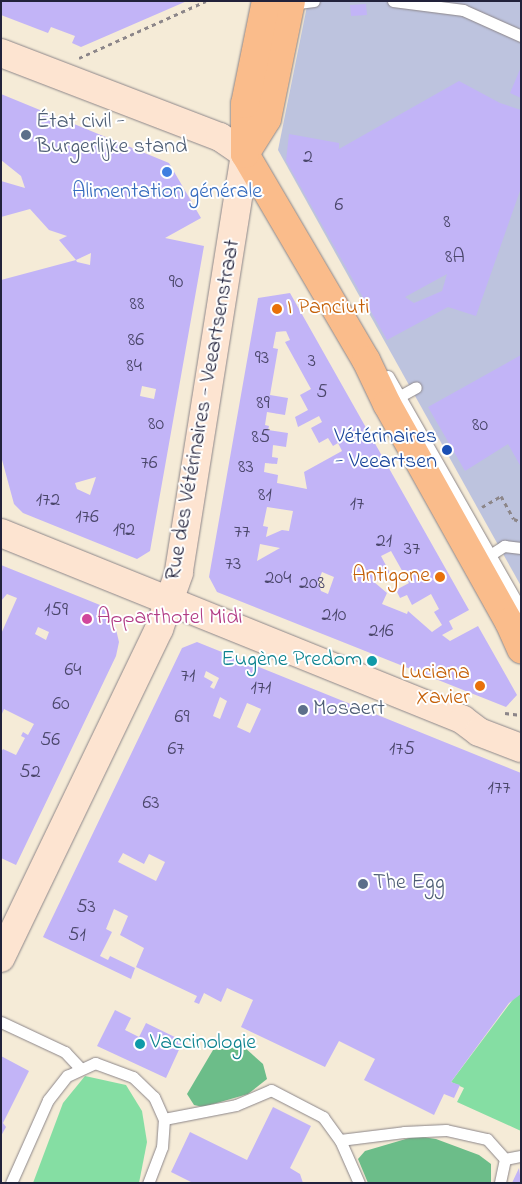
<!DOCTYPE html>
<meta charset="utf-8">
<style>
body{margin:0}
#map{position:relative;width:522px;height:1184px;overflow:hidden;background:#f5ebd7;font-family:"Indie Flower",sans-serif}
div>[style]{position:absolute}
.industrial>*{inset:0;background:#bdc3de}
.green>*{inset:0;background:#85dea3}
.forest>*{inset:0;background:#6cbd89}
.building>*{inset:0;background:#c2b4f7}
.path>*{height:3px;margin-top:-1.5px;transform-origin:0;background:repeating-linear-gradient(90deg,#8c8689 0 4px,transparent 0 8px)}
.roads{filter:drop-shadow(0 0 1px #8c8689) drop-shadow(0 0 1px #8c8689)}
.lane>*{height:11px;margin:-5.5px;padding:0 5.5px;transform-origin:5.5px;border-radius:5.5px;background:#fff}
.secondary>*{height:28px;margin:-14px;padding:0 14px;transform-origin:14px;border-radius:14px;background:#fde4d1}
.primary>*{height:28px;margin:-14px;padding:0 14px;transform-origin:14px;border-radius:14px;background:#fabc8b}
.dots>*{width:14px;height:14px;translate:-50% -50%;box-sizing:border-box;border:2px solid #fff;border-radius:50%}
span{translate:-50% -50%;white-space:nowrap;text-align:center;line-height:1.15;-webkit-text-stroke:4px #fff;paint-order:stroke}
.number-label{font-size:20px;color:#4a466a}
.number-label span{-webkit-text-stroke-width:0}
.service-label{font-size:22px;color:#4e5e75}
.left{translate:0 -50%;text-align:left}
.shop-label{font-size:22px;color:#366cbe}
.food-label{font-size:22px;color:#c56008}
.right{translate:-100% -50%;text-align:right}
.street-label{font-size:22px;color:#22223b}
.transit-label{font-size:22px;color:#164399}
.hotel-label{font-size:22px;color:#b23c85}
.culture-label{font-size:22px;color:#0d838f}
.frame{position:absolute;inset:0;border:2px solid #22223b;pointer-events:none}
</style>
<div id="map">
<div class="industrial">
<div style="clip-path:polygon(308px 1px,521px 1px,521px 586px,278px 150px)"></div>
</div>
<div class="green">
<div style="clip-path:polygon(517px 994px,521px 994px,521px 1131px,457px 1102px,464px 1088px,451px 1082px)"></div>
<div style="clip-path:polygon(85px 1076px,126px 1085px,142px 1111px,147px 1142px,139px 1183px,33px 1183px,63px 1103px)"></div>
</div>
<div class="forest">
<div style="clip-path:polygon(243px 1046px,263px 1064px,267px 1079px,248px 1094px,203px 1107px,194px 1105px,187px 1094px,213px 1050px)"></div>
<div style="clip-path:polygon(416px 1136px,436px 1139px,479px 1155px,491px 1164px,491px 1183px,368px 1183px,358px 1159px,365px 1151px)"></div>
</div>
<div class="building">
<div style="clip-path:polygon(1px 1px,187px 1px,81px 47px,72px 43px,75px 36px,51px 27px,48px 33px,1px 15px)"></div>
<div style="clip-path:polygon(366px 4px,367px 15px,351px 16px,350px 5px)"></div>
<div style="clip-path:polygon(521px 67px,521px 98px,510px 93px)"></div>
<div style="clip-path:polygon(evenodd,459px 81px,500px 103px,521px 110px,521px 188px,476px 316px,448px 307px,387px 340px,286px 161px,289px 134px,339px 143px,339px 149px,459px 81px,447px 274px,442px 291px,414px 303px,405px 297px,447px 274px)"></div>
<div style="clip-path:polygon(evenodd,1px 94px,169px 163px,201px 218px,165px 238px,204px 246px,150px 551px,137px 559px,23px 513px,14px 504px,1px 456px,1px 280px,76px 260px,59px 240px,67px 236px,49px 230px,30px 209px,1px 217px,1px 181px,25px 188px,21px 176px,1px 160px,1px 94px,91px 253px,90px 265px,77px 262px,76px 260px,91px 253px,1px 94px,142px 386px,156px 389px,154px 399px,140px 396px,142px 386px,1px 94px,96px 477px,90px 495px,77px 489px,75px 483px,96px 477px)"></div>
<div style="clip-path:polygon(evenodd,290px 293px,469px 610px,449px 621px,453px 629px,442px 635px,450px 641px,478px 626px,517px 695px,506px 707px,217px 592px,209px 577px,258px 298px,290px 293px,286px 331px,290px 340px,285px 342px,311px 389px,300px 395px,308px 410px,295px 417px,298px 427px,319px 416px,322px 422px,311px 428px,319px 443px,328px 438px,333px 446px,338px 443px,342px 451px,304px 472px,307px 489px,277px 483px,278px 475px,264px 472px,265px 463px,277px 464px,278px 458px,272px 457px,273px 445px,286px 447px,288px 433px,268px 430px,269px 426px,265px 425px,267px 412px,285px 415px,288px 398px,270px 395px,278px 349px,273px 348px,276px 332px,286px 331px,290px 293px,267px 507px,293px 511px,289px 531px,282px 530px,266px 537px,268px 527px,263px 526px,267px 507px,290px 293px,260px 544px,280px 548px,257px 561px,260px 544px,290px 293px,391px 551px,409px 583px,396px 590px,400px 598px,407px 595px,412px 605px,431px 594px,439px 609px,434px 612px,442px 625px,432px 632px,408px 611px,407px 614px,382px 604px,387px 593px,374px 582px,390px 573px,381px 556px,391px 551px,290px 293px,322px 572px,334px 577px,328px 594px,321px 591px,318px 582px,322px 572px)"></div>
<div style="clip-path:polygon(521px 355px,521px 467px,508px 444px,465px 471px,428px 407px)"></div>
<div style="clip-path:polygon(evenodd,1px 565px,100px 605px,114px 621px,119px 642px,116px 656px,16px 865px,1px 858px,1px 752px,3px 749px,16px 755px,25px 738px,21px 736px,23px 732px,28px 735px,34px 724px,4px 709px,1px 716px,1px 634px,17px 598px,7px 594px,1px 601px,1px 565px,38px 627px,49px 632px,46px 640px,35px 634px,38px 627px)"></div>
<div style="clip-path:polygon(evenodd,197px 642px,521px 773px,521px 994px,509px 1003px,451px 1082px,460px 1085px,454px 1098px,444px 1094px,434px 1115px,364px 1080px,375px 1059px,339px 1041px,325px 1067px,241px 1027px,253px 1000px,227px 988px,221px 1002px,204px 993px,199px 1004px,194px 1002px,197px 996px,136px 967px,144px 948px,120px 935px,128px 916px,114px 909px,106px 929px,112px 932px,100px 956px,108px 960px,110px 956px,135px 968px,131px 979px,43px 937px,182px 648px,197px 642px,206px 671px,219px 678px,214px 689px,210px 687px,213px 682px,204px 677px,206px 671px,197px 642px,220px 697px,227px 701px,220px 719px,213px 716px,220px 697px,197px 642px,247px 703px,261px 709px,250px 733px,237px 727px,247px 703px,197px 642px,123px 853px,144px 864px,149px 854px,165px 862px,156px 881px,118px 862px,123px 853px)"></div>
<div style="clip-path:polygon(115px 1010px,131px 1018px,125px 1030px,139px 1037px,146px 1023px,183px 1041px,166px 1078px,97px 1046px)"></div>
<div style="clip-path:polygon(1px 1056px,29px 1071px,3px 1123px,6px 1127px,1px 1136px)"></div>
<div style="clip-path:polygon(273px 1107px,311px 1126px,290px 1168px,300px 1174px,303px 1183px,193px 1183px,171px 1172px,190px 1132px,247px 1160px)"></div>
<div style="clip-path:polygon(519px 1168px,521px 1183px,512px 1183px)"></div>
</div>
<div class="path">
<div style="left:79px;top:58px;width:139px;rotate:-24.2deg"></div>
<div style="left:482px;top:507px;width:22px;rotate:-30deg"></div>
<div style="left:501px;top:496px;width:26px;rotate:61deg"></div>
<div style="left:514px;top:519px;width:8px;rotate:23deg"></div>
<div style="left:505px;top:713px;width:16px;rotate:7deg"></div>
</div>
<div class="roads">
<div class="lane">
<div style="left:393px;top:1px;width:71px;rotate:7.3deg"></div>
<div style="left:463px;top:10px;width:64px;rotate:24.1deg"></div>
<div style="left:290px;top:4px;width:24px;rotate:-7deg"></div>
<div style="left:388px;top:376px;width:268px;rotate:60.3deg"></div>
<div style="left:393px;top:400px;width:26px;rotate:-29deg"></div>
<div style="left:490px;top:555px;width:17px;rotate:-33deg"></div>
<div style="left:504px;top:546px;width:17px;rotate:7deg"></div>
<div style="left:1px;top:1022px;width:71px;rotate:25.1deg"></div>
<div style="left:65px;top:1052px;width:22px;rotate:47deg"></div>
<div style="left:164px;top:1119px;width:73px;rotate:-11deg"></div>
<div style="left:236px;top:1105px;width:38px;rotate:-23deg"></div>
<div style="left:271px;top:1090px;width:59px;rotate:27.4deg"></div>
<div style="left:323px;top:1117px;width:29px;rotate:54deg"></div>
<div style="left:340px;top:1140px;width:47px;rotate:66.2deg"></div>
<div style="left:340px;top:1140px;width:64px;rotate:-7.1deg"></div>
<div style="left:404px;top:1132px;width:42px;rotate:-2.7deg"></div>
<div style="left:446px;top:1130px;width:42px;rotate:12.4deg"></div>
<div style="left:487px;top:1139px;width:27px;rotate:48deg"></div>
<div style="left:505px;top:1159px;width:25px;rotate:102deg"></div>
<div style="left:505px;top:1159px;width:16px;rotate:-11deg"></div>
<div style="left:11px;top:1183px;width:91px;rotate:-66deg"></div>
<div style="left:48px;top:1100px;width:31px;rotate:-52deg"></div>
<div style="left:67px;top:1076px;width:31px;rotate:-25deg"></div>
<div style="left:95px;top:1063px;width:40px;rotate:20.2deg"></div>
<div style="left:133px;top:1077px;width:29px;rotate:44deg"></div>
<div style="left:154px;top:1097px;width:24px;rotate:66deg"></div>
<div style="left:164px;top:1119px;width:28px;rotate:94deg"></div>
<div style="left:162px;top:1147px;width:39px;rotate:111deg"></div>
</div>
<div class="secondary">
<div style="left:1px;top:53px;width:235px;rotate:21deg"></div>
<div style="left:220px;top:137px;width:30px;rotate:34deg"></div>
<div style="left:245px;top:154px;width:424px;rotate:99deg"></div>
<div style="left:179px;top:573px;width:59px;rotate:109.7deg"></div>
<div style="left:159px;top:629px;width:365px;rotate:115.7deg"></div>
<div style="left:1px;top:533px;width:498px;rotate:22deg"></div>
<div style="left:463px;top:720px;width:20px;rotate:37deg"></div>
<div style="left:479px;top:732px;width:45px;rotate:20.9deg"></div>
</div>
<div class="primary">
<div style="left:245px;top:154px;width:239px;rotate:59.6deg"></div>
<div style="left:366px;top:360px;width:49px;rotate:64.5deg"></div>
<div style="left:387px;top:404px;width:250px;rotate:60.8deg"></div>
<div style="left:509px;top:622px;width:30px;rotate:66deg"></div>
<div style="left:245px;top:154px;width:41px;rotate:-57.8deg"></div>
<div style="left:267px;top:119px;width:120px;rotate:-78.5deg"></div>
<div style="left:245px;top:154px;width:50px;rotate:-90deg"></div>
<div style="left:245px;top:104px;width:105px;rotate:-78.5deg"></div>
</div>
</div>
<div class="dots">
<div style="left:26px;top:135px;background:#5c6f8a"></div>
<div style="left:167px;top:172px;background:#3f7fe0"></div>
<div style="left:277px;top:309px;background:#e8710a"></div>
<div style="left:447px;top:450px;background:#1a4fb4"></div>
<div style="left:440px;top:577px;background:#e8710a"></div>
<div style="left:87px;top:619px;background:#d1479c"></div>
<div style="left:372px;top:661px;background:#0f9aa8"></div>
<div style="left:480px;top:686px;background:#e8710a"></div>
<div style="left:303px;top:710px;background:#5c6f8a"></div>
<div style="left:363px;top:884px;background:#5c6f8a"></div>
<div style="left:140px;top:1044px;background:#0f9aa8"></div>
</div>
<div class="number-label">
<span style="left:308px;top:157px">2</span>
<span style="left:339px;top:205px">6</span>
<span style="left:447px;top:222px">8</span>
<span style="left:455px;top:257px">8A</span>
<span style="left:176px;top:282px">90</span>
<span style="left:137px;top:304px">88</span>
<span style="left:136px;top:340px">86</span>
<span style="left:262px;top:358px">93</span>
<span style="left:312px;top:361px">3</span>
<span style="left:134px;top:366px">84</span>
<span style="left:322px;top:392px">5</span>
<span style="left:263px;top:403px">89</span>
<span style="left:156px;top:424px">80</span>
<span style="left:480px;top:425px">80</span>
<span style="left:261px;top:437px">85</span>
<span style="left:149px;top:463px">76</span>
<span style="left:246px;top:467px">83</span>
<span style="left:265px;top:495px">81</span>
<span style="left:48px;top:500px">172</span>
<span style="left:357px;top:504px">17</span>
<span style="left:87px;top:517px">176</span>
<span style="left:124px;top:530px">192</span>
<span style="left:242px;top:532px">77</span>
<span style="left:384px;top:541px">21</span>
<span style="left:412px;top:549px">37</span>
<span style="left:233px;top:564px">73</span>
<span style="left:278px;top:578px">204</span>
<span style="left:312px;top:583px">208</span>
<span style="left:56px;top:610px">159</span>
<span style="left:334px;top:615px">210</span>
<span style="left:381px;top:631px">216</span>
<span style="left:73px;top:670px">64</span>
<span style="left:188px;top:676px">71</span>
<span style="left:261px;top:688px">171</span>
<span style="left:61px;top:704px">60</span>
<span style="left:182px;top:717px">69</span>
<span style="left:50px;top:740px">56</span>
<span style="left:176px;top:749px">67</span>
<span style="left:402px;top:749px">175</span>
<span style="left:30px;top:772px">52</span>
<span style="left:499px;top:788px">177</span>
<span style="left:151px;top:803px">63</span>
<span style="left:86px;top:907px">53</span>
<span style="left:77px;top:935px">51</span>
</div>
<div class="service-label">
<span class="left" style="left:36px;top:135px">État civil -<br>Burgerlijke stand</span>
<span class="left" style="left:313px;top:710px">Mosaert</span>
<span class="left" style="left:373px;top:884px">The Egg</span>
</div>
<div class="shop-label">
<span style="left:167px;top:193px">Alimentation générale</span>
</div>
<div class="food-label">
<span class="left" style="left:287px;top:309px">I Panciuti</span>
<span class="right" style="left:430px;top:577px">Antigone</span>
<span class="right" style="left:470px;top:686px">Luciana<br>Xavier</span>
</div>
<div class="street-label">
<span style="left:204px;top:410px;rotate:-80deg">Rue des Vétérinaires - Veeartsenstraat</span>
</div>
<div class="transit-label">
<span class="right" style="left:437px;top:450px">Vétérinaires<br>- Veeartsen</span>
</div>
<div class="hotel-label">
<span class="left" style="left:97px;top:619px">Apparthotel Midi</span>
</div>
<div class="culture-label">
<span class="right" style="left:362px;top:661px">Eugène Predom</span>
<span class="left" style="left:150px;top:1044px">Vaccinologie</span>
</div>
<div class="frame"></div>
</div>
